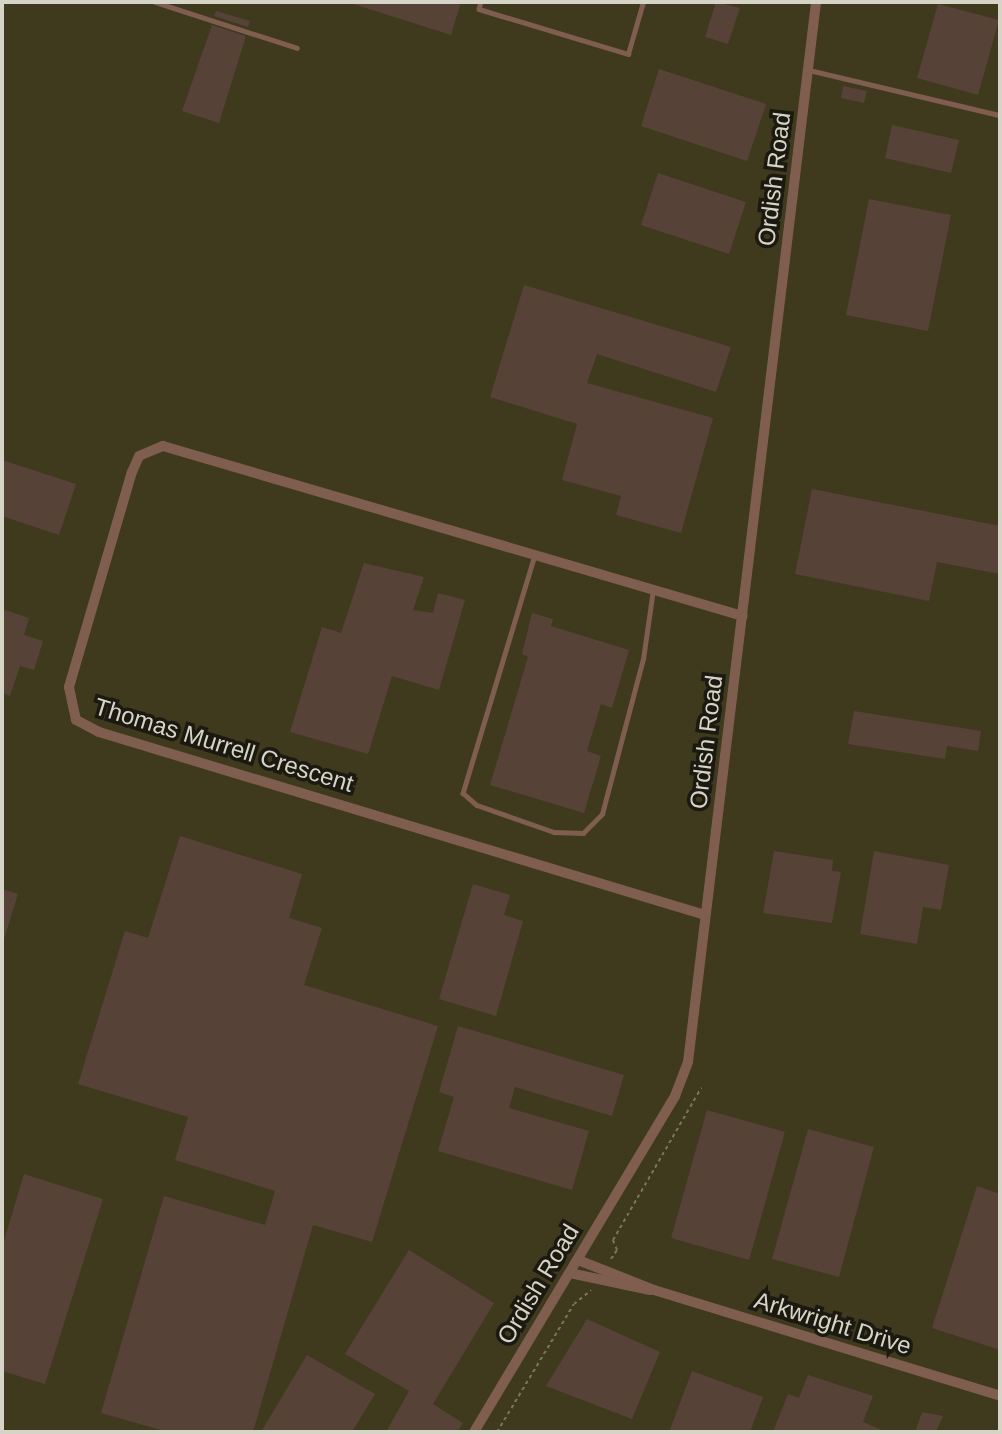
<!DOCTYPE html>
<style>
body{margin:0}
#map{position:relative;width:1002px;height:1434px;overflow:hidden;background:#35311c;font-family:Helvetica,sans-serif}
div>[style]{position:absolute}
.built>*{inset:0;background:#3f391e}
.building>*{inset:0;background:#574238}
.path>*{height:2px;margin-top:-1px;transform-origin:0;background:repeating-linear-gradient(90deg,#787563 0 3.5px,transparent 0 7px)}
.service>*{height:4.5px;margin:-2.25px;padding:0 2.25px;transform-origin:2.25px;border-radius:2.25px;background:#7f5e4f}
.minor>*{height:10px;margin:-5px;padding:0 5px;transform-origin:5px;border-radius:5px;background:#7f5e4f}
span{translate:-50% -50%;white-space:nowrap;text-align:center;line-height:1.15;-webkit-text-stroke:7px #1b1910;paint-order:stroke}
.street-label{font-size:24px;color:#d6d4c7}
.frame{position:absolute;inset:0;border:4px solid #d6d4c7;pointer-events:none}
</style>
<div id="map">
<div class="built">
<div style="clip-path:polygon(2px 2px,1000px 2px,1000px 1432px,2px 1432px)"></div>
</div>
<div class="building">
<div style="clip-path:polygon(347px 2px,461px 2px,451px 35px)"></div>
<div style="clip-path:polygon(716px 2px,740px 8px,728px 44px,705px 37px)"></div>
<div style="clip-path:polygon(938px 4px,999px 20px,978px 95px,917px 78px)"></div>
<div style="clip-path:polygon(216px 11px,250px 21px,248px 27px,214px 16px)"></div>
<div style="clip-path:polygon(212px 25px,246px 36px,219px 123px,182px 111px)"></div>
<div style="clip-path:polygon(659px 69px,766px 104px,747px 161px,641px 126px)"></div>
<div style="clip-path:polygon(843px 86px,867px 91px,864px 103px,841px 98px)"></div>
<div style="clip-path:polygon(892px 125px,959px 140px,951px 173px,885px 158px)"></div>
<div style="clip-path:polygon(658px 173px,746px 202px,729px 254px,641px 225px)"></div>
<div style="clip-path:polygon(869px 199px,951px 215px,928px 331px,846px 315px)"></div>
<div style="clip-path:polygon(524px 285px,731px 347px,716px 392px,597px 354px,587px 383px,713px 418px,681px 533px,616px 515px,621px 496px,562px 480px,577px 424px,490px 397px)"></div>
<div style="clip-path:polygon(2px 460px,76px 484px,59px 535px,2px 516px)"></div>
<div style="clip-path:polygon(812px 489px,1000px 526px,1000px 574px,937px 562px,929px 601px,795px 574px)"></div>
<div style="clip-path:polygon(364px 563px,424px 577px,413px 610px,433px 613px,438px 593px,465px 600px,439px 690px,392px 676px,368px 754px,290px 732px,322px 627px,341px 633px)"></div>
<div style="clip-path:polygon(2px 609px,29px 618px,24px 635px,43px 641px,34px 670px,20px 666px,10px 696px,2px 693px)"></div>
<div style="clip-path:polygon(532px 613px,553px 619px,551px 626px,629px 650px,612px 708px,601px 704px,587px 751px,601px 756px,584px 813px,490px 785px,528px 657px,522px 654px)"></div>
<div style="clip-path:polygon(854px 711px,981px 731px,978px 751px,947px 746px,945px 759px,848px 744px)"></div>
<div style="clip-path:polygon(180px 836px,302px 874px,289px 918px,322px 928px,304px 985px,438px 1026px,372px 1242px,313px 1225px,253px 1432px,168px 1432px,101px 1413px,164px 1196px,265px 1225px,275px 1191px,175px 1160px,188px 1117px,78px 1084px,125px 931px,148px 938px)"></div>
<div style="clip-path:polygon(774px 851px,833px 860px,832px 871px,841px 872px,832px 923px,763px 913px)"></div>
<div style="clip-path:polygon(874px 851px,949px 865px,941px 910px,923px 907px,917px 944px,860px 934px)"></div>
<div style="clip-path:polygon(473px 884px,510px 895px,504px 915px,523px 921px,496px 1016px,439px 999px)"></div>
<div style="clip-path:polygon(2px 889px,18px 894px,4px 939px,2px 939px)"></div>
<div style="clip-path:polygon(458px 1026px,624px 1075px,612px 1116px,515px 1087px,509px 1108px,589px 1131px,572px 1190px,438px 1151px,454px 1097px,439px 1092px)"></div>
<div style="clip-path:polygon(707px 1110px,785px 1132px,749px 1260px,671px 1238px)"></div>
<div style="clip-path:polygon(808px 1129px,874px 1147px,839px 1277px,772px 1259px)"></div>
<div style="clip-path:polygon(24px 1174px,103px 1199px,45px 1384px,2px 1371px,2px 1247px)"></div>
<div style="clip-path:polygon(977px 1186px,1000px 1194px,1000px 1350px,932px 1328px)"></div>
<div style="clip-path:polygon(409px 1250px,494px 1303px,433px 1404px,463px 1423px,457px 1432px,386px 1432px,409px 1391px,345px 1354px)"></div>
<div style="clip-path:polygon(587px 1319px,660px 1352px,632px 1419px,546px 1386px)"></div>
<div style="clip-path:polygon(307px 1355px,375px 1394px,352px 1432px,261px 1432px)"></div>
<div style="clip-path:polygon(692px 1371px,763px 1397px,750px 1432px,669px 1432px)"></div>
<div style="clip-path:polygon(808px 1375px,873px 1396px,863px 1422px,887px 1432px,773px 1432px,788px 1394px,799px 1398px)"></div>
<div style="clip-path:polygon(922px 1412px,943px 1416px,936px 1432px,915px 1432px)"></div>
</div>
<div class="path">
<div style="left:611px;top:1259px;width:11px;rotate:-56deg"></div>
<div style="left:617px;top:1250px;width:11px;rotate:-112deg"></div>
<div style="left:613px;top:1240px;width:176px;rotate:-59.9deg"></div>
<div style="left:497px;top:1432px;width:149px;rotate:-59deg"></div>
<div style="left:574px;top:1304px;width:22px;rotate:-39deg"></div>
</div>
<div class="service">
<div style="left:155px;top:2px;width:149px;rotate:17.9deg"></div>
<div style="left:481px;top:2px;width:7px;rotate:106deg"></div>
<div style="left:479px;top:9px;width:156px;rotate:16.8deg"></div>
<div style="left:628px;top:54px;width:54px;rotate:-73.9deg"></div>
<div style="left:809px;top:70px;width:196px;rotate:13.3deg"></div>
<div style="left:535px;top:555px;width:249px;rotate:106.8deg"></div>
<div style="left:463px;top:793px;width:18px;rotate:41deg"></div>
<div style="left:477px;top:805px;width:82px;rotate:19.3deg"></div>
<div style="left:554px;top:832px;width:29px;rotate:2deg"></div>
<div style="left:583px;top:833px;width:27px;rotate:-45deg"></div>
<div style="left:602px;top:814px;width:160px;rotate:-75.2deg"></div>
<div style="left:643px;top:659px;width:70px;rotate:-81.8deg"></div>
</div>
<div class="minor">
<div style="left:705px;top:915px;width:633px;rotate:-163.2deg"></div>
<div style="left:99px;top:732px;width:26px;rotate:-152deg"></div>
<div style="left:76px;top:720px;width:34px;rotate:-102deg"></div>
<div style="left:69px;top:687px;width:224px;rotate:-73.7deg"></div>
<div style="left:132px;top:472px;width:17px;rotate:-66deg"></div>
<div style="left:139px;top:456px;width:26px;rotate:-23deg"></div>
<div style="left:163px;top:446px;width:604px;rotate:16.34deg"></div>
<div style="left:578px;top:1260px;width:82px;rotate:21.5deg"></div>
<div style="left:654px;top:1290px;width:362px;rotate:17deg"></div>
<div style="left:570px;top:1273px;width:82px;rotate:12deg"></div>
<div style="left:474px;top:1432px;width:392px;rotate:-59.1deg"></div>
<div style="left:675px;top:1096px;width:36px;rotate:-69deg"></div>
<div style="left:688px;top:1062px;width:1068px;rotate:-83.11deg"></div>
</div>
<div class="street-label">
<span style="left:774px;top:179px;rotate:-83deg">Ordish Road</span>
<span style="left:706px;top:742px;rotate:-83deg">Ordish Road</span>
<span style="left:224px;top:745px;rotate:17deg">Thomas Murrell Crescent</span>
<span style="left:538px;top:1284px;rotate:-59deg">Ordish Road</span>
<span style="left:833px;top:1323px;rotate:17deg">Arkwright Drive</span>
</div>
<div class="frame"></div>
</div>
